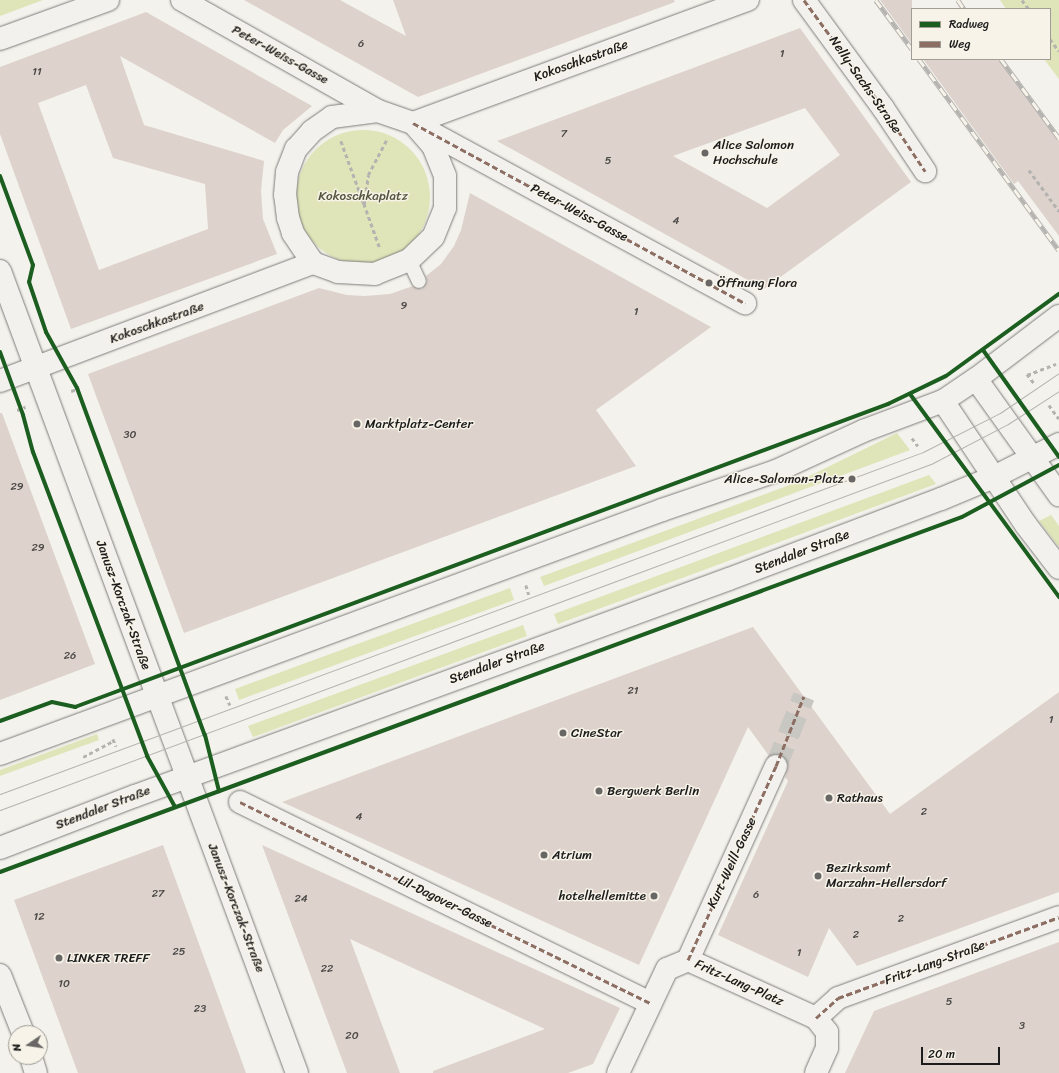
<!DOCTYPE html>
<meta charset="utf-8">
<style>
body{margin:0}
#map{position:relative;width:1059px;height:1073px;overflow:hidden;background:#f4f2ec;font-family:Sriracha,sans-serif}
div>[style]{position:absolute}
.green>*{inset:0;background:#dfe5b8}
.round{border-radius:50%}
.building>*{inset:0;background:#ddd2cc}
.street-tunnel>*{height:22px;margin-top:-11px;transform-origin:0;background:repeating-linear-gradient(90deg,#c9c7c2 0 22px,transparent 0 33px)}
.path>*{height:2.5px;margin-top:-1.25px;transform-origin:0;background:repeating-linear-gradient(90deg,#b4b3b0 0 4px,transparent 0 7px)}
.roads{filter:drop-shadow(0 0 1px #7d7c7a) drop-shadow(0 0 1px #7d7c7a)}
.lane>*{height:14px;margin:-7px;padding:0 7px;transform-origin:7px;border-radius:7px;background:#f2f1ed}
.street>*{height:22px;margin:-11px;padding:0 11px;transform-origin:11px;border-radius:11px;background:#f2f1ed}
.secondary>*{height:22px;margin:-11px;padding:0 11px;transform-origin:11px;border-radius:11px;background:#f2f1ed}
.tram>*{height:1px;margin:-0.5px;padding:0 0.5px;transform-origin:0.5px;border-radius:0.5px;background:#b4b3b0}
.rail>*{height:4.5px;margin-top:-2.25px;transform-origin:0;background:repeating-linear-gradient(90deg,#f7f3e8 0 9px,#b4b3b0 0 18px);box-sizing:border-box;border-block:1px solid #b4b3b0}
.quiet>*{height:3px;margin-top:-1.5px;transform-origin:0;background:repeating-linear-gradient(90deg,#8d6e63 0 6px,transparent 0 9px)}
.cycleway>*{height:4px;margin:-2px;padding:0 2px;transform-origin:2px;border-radius:2px;background:#1b5e20}
.dots>*{width:11px;height:11px;translate:-50% -50%;box-sizing:border-box;border:2px solid #f7f3e8;border-radius:50%}
span{translate:-50% -50%;white-space:nowrap;text-align:center;line-height:1.15;-webkit-text-stroke:3px #f7f3e8;paint-order:stroke}
.number-label{font-size:11px;color:#4c4a48}
.number-label span{-webkit-text-stroke-width:0}
.street-label{font-size:13px;color:#1c1c1c}
.poi-label{font-size:13px;color:#1c1c1c}
.left{translate:0 -50%;text-align:left}
.right{translate:-100% -50%;text-align:right}
.park-label{font-size:13px;color:#51553e}
.legend{position:absolute;left:911px;top:8px;width:140px;height:52px;box-sizing:border-box;background:#f7f3e8;border:1px solid #9f9d96;margin:0;padding:5px 7px;list-style:none;font-size:12px;color:#1c1c1c}
.legend li{display:flex;align-items:center;gap:8px;height:20px}
.legend b{width:20px;border:1px solid #9f9d96}
.north{position:absolute;left:8px;top:1025px;width:40px;height:40px;box-sizing:border-box;background:#f7f3e8;border:1px solid #9f9d96;border-radius:50%;rotate:257deg;font-size:11px;font-weight:700;line-height:16px;text-align:center;color:#1c1c1c}
.north::after{content:'';display:block;margin:auto;width:14px;height:18px;background:#686765;clip-path:polygon(50% 0,100% 100%,50% 72%,0 100%)}
.scale{position:absolute;left:921px;top:1047px;width:79px;height:18px;box-sizing:border-box;border:2px solid #1c1c1c;border-top:0;padding-left:5px;font-size:12px;line-height:14px;white-space:nowrap;color:#1c1c1c;-webkit-text-stroke:3px #f7f3e8;paint-order:stroke}
</style>
<div id="map">
<div class="green">
<div style="clip-path:polygon(0 0,43px 0,0 16px)"></div>
<div style="clip-path:polygon(1000px 0,1059px 0,1059px 79px,1044px 59px,1050px 59px,1050px 9px,1006px 9px)"></div>
<div class="round" style="left:296px;top:130px;width:134px;height:134px"></div>
<div style="clip-path:polygon(897px 433px,910px 450px,544px 586px,540px 577px,795px 483px)"></div>
<div style="clip-path:polygon(929px 475px,936px 484px,558px 624px,554px 614px)"></div>
<div style="clip-path:polygon(1051px 515px,1059px 526px,1059px 547px,1039px 521px)"></div>
<div style="clip-path:polygon(510px 588px,514px 600px,239px 700px,235px 689px)"></div>
<div style="clip-path:polygon(523px 625px,527px 636px,253px 737px,248px 726px)"></div>
<div style="clip-path:polygon(97px 734px,99px 740px,0 776px,0 770px)"></div>
</div>
<div class="building">
<div style="clip-path:polygon(244px 0,340px 0,406px 36px,393px 0,674px 0,675px 2px,418px 97px)"></div>
<div style="clip-path:polygon(880px 0,912px 0,912px 44px)"></div>
<div style="clip-path:polygon(evenodd,146px 12px,312px 106px,283px 130px,275px 143px,120px 56px,144px 125px,264px 161px,261px 191px,263px 219px,277px 254px,71px 329px,0 134px,0 67px,146px 12px,86px 85px,113px 158px,205px 184px,208px 229px,99px 270px,38px 103px,86px 85px)"></div>
<div style="clip-path:polygon(evenodd,800px 28px,911px 182px,764px 289px,497px 141px,800px 28px,805px 108px,840px 155px,767px 208px,673px 156px,805px 108px)"></div>
<div style="clip-path:polygon(923px 59px,999px 59px,1059px 141px,1059px 236px,1018px 181px,1014px 184px)"></div>
<div style="clip-path:polygon(470px 193px,711px 327px,596px 410px,636px 466px,184px 633px,88px 374px,319px 288px,347px 295px,365px 296px,390px 294px,413px 286px,422px 289px,427px 282px,426px 276px,441px 264px,454px 246px,461px 230px)"></div>
<div style="clip-path:polygon(0 413px,2px 413px,95px 664px,0 700px)"></div>
<div style="clip-path:polygon(753px 627px,890px 814px,1059px 692px,1059px 892px,857px 966px,829px 928px,808px 977px,718px 935px,788px 781px,785px 777px,788px 765px,786px 758px,775px 754px,769px 756px,748px 727px,639px 965px,282px 802px)"></div>
<div style="clip-path:polygon(163px 845px,246px 1073px,78px 1073px,14px 900px)"></div>
<div style="clip-path:polygon(262px 845px,620px 1008px,593px 1064px,568px 1073px,433px 1073px,433px 1071px,545px 1029px,350px 939px,400px 1073px,347px 1073px)"></div>
<div style="clip-path:polygon(1059px 942px,1059px 1073px,845px 1073px,874px 1011px)"></div>
</div>
<div class="street-tunnel">
<div style="left:776px;top:766px;width:75px;rotate:-68.2deg"></div>
</div>
<div class="path">
<div style="left:1022px;top:0;width:11px;rotate:52deg"></div>
<div style="left:1050px;top:39px;width:15px;rotate:53deg"></div>
<div style="left:341px;top:141px;width:67px;rotate:69.9deg"></div>
<div style="left:1029px;top:170px;width:51px;rotate:53.8deg"></div>
<div style="left:379px;top:247px;width:45px;rotate:-109.7deg"></div>
<div style="left:364px;top:205px;width:30px;rotate:-82deg"></div>
<div style="left:368px;top:175px;width:41px;rotate:-62.2deg"></div>
<div style="left:1027px;top:374px;width:11px;rotate:52deg"></div>
<div style="left:1027px;top:375px;width:31px;rotate:-21deg"></div>
<div style="left:71px;top:391px;width:9px;rotate:-18deg"></div>
<div style="left:1049px;top:405px;width:17px;rotate:54deg"></div>
<div style="left:17px;top:410px;width:9px;rotate:-21deg"></div>
<div style="left:912px;top:438px;width:10px;rotate:53deg"></div>
<div style="left:526px;top:585px;width:10px;rotate:73deg"></div>
<div style="left:226px;top:696px;width:10px;rotate:66deg"></div>
<div style="left:113px;top:739px;width:8px;rotate:67deg"></div>
<div style="left:83px;top:757px;width:34px;rotate:-28deg"></div>
</div>
<div class="roads">
<div class="lane">
<div style="left:409px;top:260px;width:23px;rotate:65deg"></div>
</div>
<div class="street">
<div style="left:182px;top:0;width:225px;rotate:29.5deg"></div>
<div style="left:804px;top:0;width:134px;rotate:53.8deg"></div>
<div style="left:883px;top:108px;width:76px;rotate:56.3deg"></div>
<div style="left:0;top:39px;width:115px;rotate:-19.9deg"></div>
<div style="left:413px;top:123px;width:30px;rotate:49deg"></div>
<div style="left:433px;top:146px;width:32px;rotate:68deg"></div>
<div style="left:445px;top:176px;width:32px;rotate:90deg"></div>
<div style="left:445px;top:208px;width:31px;rotate:112deg"></div>
<div style="left:433px;top:237px;width:33px;rotate:136deg"></div>
<div style="left:409px;top:260px;width:37px;rotate:158deg"></div>
<div style="left:375px;top:274px;width:37px;rotate:-177deg"></div>
<div style="left:338px;top:272px;width:27px;rotate:-160deg"></div>
<div style="left:313px;top:263px;width:36px;rotate:-124deg"></div>
<div style="left:293px;top:233px;width:16px;rotate:-108deg"></div>
<div style="left:288px;top:218px;width:23px;rotate:-97deg"></div>
<div style="left:285px;top:195px;width:23px;rotate:-85deg"></div>
<div style="left:287px;top:172px;width:25px;rotate:-69deg"></div>
<div style="left:296px;top:149px;width:24px;rotate:-48deg"></div>
<div style="left:312px;top:131px;width:24px;rotate:-35deg"></div>
<div style="left:332px;top:117px;width:46px;rotate:-7.4deg"></div>
<div style="left:378px;top:111px;width:37px;rotate:19deg"></div>
<div style="left:413px;top:123px;width:378px;rotate:28.5deg"></div>
<div style="left:413px;top:123px;width:357px;rotate:-20.2deg"></div>
<div style="left:0;top:381px;width:335px;rotate:-20.7deg"></div>
<div style="left:240px;top:802px;width:457px;rotate:26.1deg"></div>
<div style="left:688px;top:960px;width:213px;rotate:-65.6deg"></div>
<div style="left:0;top:975px;width:62px;rotate:68.4deg"></div>
<div style="left:816px;top:1018px;width:30px;rotate:-42deg"></div>
<div style="left:838px;top:998px;width:235px;rotate:-20.1deg"></div>
<div style="left:31px;top:1057px;width:17px;rotate:73deg"></div>
<div style="left:618px;top:1073px;width:115px;rotate:-64.8deg"></div>
<div style="left:667px;top:969px;width:23px;rotate:-23deg"></div>
<div style="left:688px;top:960px;width:141px;rotate:24.4deg"></div>
<div style="left:816px;top:1018px;width:18px;rotate:52deg"></div>
<div style="left:827px;top:1032px;width:16px;rotate:90deg"></div>
<div style="left:827px;top:1048px;width:27px;rotate:114deg"></div>
</div>
<div class="secondary">
<div style="left:0;top:271px;width:855px;rotate:69.68deg"></div>
<div style="left:976px;top:379px;width:143px;rotate:54.4deg"></div>
<div style="left:943px;top:401px;width:149px;rotate:56.2deg"></div>
<div style="left:1026px;top:525px;width:54px;rotate:52.5deg"></div>
<div style="left:0;top:754px;width:706px;rotate:-20.23deg"></div>
<div style="left:662px;top:510px;width:120px;rotate:-18.9deg"></div>
<div style="left:776px;top:471px;width:96px;rotate:-24.7deg"></div>
<div style="left:863px;top:431px;width:85px;rotate:-20.6deg"></div>
<div style="left:943px;top:401px;width:40px;rotate:-34deg"></div>
<div style="left:976px;top:379px;width:104px;rotate:-37.2deg"></div>
<div style="left:0;top:848px;width:145px;rotate:-21.1deg"></div>
<div style="left:135px;top:796px;width:632px;rotate:-20.07deg"></div>
<div style="left:729px;top:579px;width:227px;rotate:-20.7deg"></div>
<div style="left:941px;top:499px;width:57px;rotate:-22.5deg"></div>
<div style="left:994px;top:477px;width:73px;rotate:-26.9deg"></div>
</div>
</div>
<div class="tram">
<div style="left:0;top:794px;width:984px;rotate:-20.33deg"></div>
<div style="left:923px;top:452px;width:86px;rotate:-26.9deg"></div>
<div style="left:1000px;top:413px;width:71px;rotate:-34.1deg"></div>
<div style="left:0;top:810px;width:993px;rotate:-20.39deg"></div>
<div style="left:931px;top:464px;width:87px;rotate:-27.5deg"></div>
<div style="left:1008px;top:424px;width:61px;rotate:-32.9deg"></div>
</div>
<div class="rail">
<div style="left:876px;top:0;width:61px;rotate:53.7deg"></div>
<div style="left:958px;top:0;width:11px;rotate:56deg"></div>
<div style="left:919px;top:59px;width:237px;rotate:53.8deg"></div>
<div style="left:1001px;top:59px;width:98px;rotate:53.7deg"></div>
</div>
<div class="quiet">
<div style="left:804px;top:0;width:134px;rotate:53.8deg"></div>
<div style="left:883px;top:108px;width:76px;rotate:56.3deg"></div>
<div style="left:413px;top:123px;width:378px;rotate:28.5deg"></div>
<div style="left:240px;top:802px;width:457px;rotate:26.1deg"></div>
<div style="left:688px;top:960px;width:213px;rotate:-65.6deg"></div>
<div style="left:776px;top:766px;width:75px;rotate:-68.2deg"></div>
<div style="left:816px;top:1018px;width:30px;rotate:-42deg"></div>
<div style="left:838px;top:998px;width:235px;rotate:-20.1deg"></div>
</div>
<div class="cycleway">
<div style="left:0;top:176px;width:95px;rotate:69.7deg"></div>
<div style="left:33px;top:265px;width:17px;rotate:103deg"></div>
<div style="left:29px;top:282px;width:53px;rotate:71.2deg"></div>
<div style="left:46px;top:332px;width:64px;rotate:61deg"></div>
<div style="left:77px;top:388px;width:370px;rotate:69.8deg"></div>
<div style="left:205px;top:735px;width:58px;rotate:76deg"></div>
<div style="left:983px;top:350px;width:131px;rotate:54.6deg"></div>
<div style="left:0;top:352px;width:67px;rotate:69.9deg"></div>
<div style="left:23px;top:415px;width:38px;rotate:75deg"></div>
<div style="left:33px;top:452px;width:325px;rotate:69.4deg"></div>
<div style="left:147px;top:756px;width:58px;rotate:61.2deg"></div>
<div style="left:910px;top:394px;width:252px;rotate:53.7deg"></div>
<div style="left:0;top:721px;width:55px;rotate:-20.1deg"></div>
<div style="left:52px;top:702px;width:24px;rotate:12deg"></div>
<div style="left:75px;top:707px;width:868px;rotate:-20.44deg"></div>
<div style="left:888px;top:404px;width:64px;rotate:-25.8deg"></div>
<div style="left:946px;top:376px;width:140px;rotate:-36deg"></div>
<div style="left:0;top:872px;width:1025px;rotate:-20.26deg"></div>
<div style="left:962px;top:517px;width:110px;rotate:-28.2deg"></div>
</div>
<div class="dots">
<div style="left:705px;top:153px;background:#686765"></div>
<div style="left:709px;top:283px;background:#686765"></div>
<div style="left:357px;top:424px;background:#686765"></div>
<div style="left:852px;top:479px;background:#686765"></div>
<div style="left:563px;top:733px;background:#686765"></div>
<div style="left:599px;top:791px;background:#686765"></div>
<div style="left:829px;top:798px;background:#686765"></div>
<div style="left:544px;top:855px;background:#686765"></div>
<div style="left:818px;top:876px;background:#686765"></div>
<div style="left:654px;top:896px;background:#686765"></div>
<div style="left:59px;top:958px;background:#686765"></div>
</div>
<div class="number-label">
<span style="left:361px;top:44px">6</span>
<span style="left:782px;top:54px">1</span>
<span style="left:37px;top:72px">11</span>
<span style="left:564px;top:134px">7</span>
<span style="left:608px;top:161px">5</span>
<span style="left:676px;top:221px">4</span>
<span style="left:404px;top:306px">9</span>
<span style="left:636px;top:312px">1</span>
<span style="left:130px;top:435px">30</span>
<span style="left:17px;top:487px">29</span>
<span style="left:38px;top:548px">29</span>
<span style="left:70px;top:656px">26</span>
<span style="left:633px;top:691px">21</span>
<span style="left:1051px;top:720px">1</span>
<span style="left:924px;top:812px">2</span>
<span style="left:359px;top:817px">4</span>
<span style="left:158px;top:894px">27</span>
<span style="left:756px;top:895px">6</span>
<span style="left:301px;top:899px">24</span>
<span style="left:39px;top:917px">12</span>
<span style="left:901px;top:919px">2</span>
<span style="left:856px;top:935px">2</span>
<span style="left:179px;top:952px">25</span>
<span style="left:799px;top:953px">1</span>
<span style="left:327px;top:969px">22</span>
<span style="left:64px;top:984px">10</span>
<span style="left:949px;top:1002px">5</span>
<span style="left:200px;top:1009px">23</span>
<span style="left:1022px;top:1026px">3</span>
<span style="left:352px;top:1036px">20</span>
</div>
<div class="street-label">
<span style="left:280px;top:55px;rotate:29deg">Peter-Weiss-Gasse</span>
<span style="left:581px;top:61px;rotate:-20deg">Kokoschkastraße</span>
<span style="left:865px;top:85px;rotate:55deg">Nelly-Sachs-Straße</span>
<span style="left:579px;top:213px;rotate:28deg">Peter-Weiss-Gasse</span>
<span style="left:157px;top:323px;rotate:-20deg">Kokoschkastraße</span>
<span style="left:802px;top:552px;rotate:-21deg">Stendaler Straße</span>
<span style="left:123px;top:605px;rotate:70deg">Janusz-Korczak-Straße</span>
<span style="left:497px;top:663px;rotate:-20deg">Stendaler Straße</span>
<span style="left:103px;top:808px;rotate:-21deg">Stendaler Straße</span>
<span style="left:732px;top:863px;rotate:-65deg">Kurt-Weill-Gasse</span>
<span style="left:445px;top:902px;rotate:26deg">Lil-Dagover-Gasse</span>
<span style="left:236px;top:908px;rotate:69deg">Janusz-Korczak-Straße</span>
<span style="left:935px;top:963px;rotate:-20deg">Fritz-Lang-Straße</span>
<span style="left:739px;top:983px;rotate:24deg">Fritz-Lang-Platz</span>
</div>
<div class="poi-label">
<span class="left" style="left:713px;top:153px">Alice Salomon<br>Hochschule</span>
<span class="left" style="left:717px;top:283px">Öffnung Flora</span>
<span class="left" style="left:365px;top:424px">Marktplatz-Center</span>
<span class="right" style="left:844px;top:479px">Alice-Salomon-Platz</span>
<span class="left" style="left:571px;top:733px">CineStar</span>
<span class="left" style="left:607px;top:791px">Bergwerk Berlin</span>
<span class="left" style="left:837px;top:798px">Rathaus</span>
<span class="left" style="left:552px;top:855px">Atrium</span>
<span class="left" style="left:826px;top:876px">Bezirksamt<br>Marzahn-Hellersdorf</span>
<span class="right" style="left:646px;top:896px">hotelhellemitte</span>
<span class="left" style="left:67px;top:958px">LINKER TREFF</span>
</div>
<div class="park-label">
<span style="left:363px;top:196px">Kokoschkaplatz</span>
</div>
<ul class="legend">
<li><b style="height:5px;background:#1b5e20"></b>Radweg</li>
<li><b style="height:5px;background:#8d6e63"></b>Weg</li>
</ul>
<div class="north">N</div>
<div class="scale">20 m</div>
</div>
